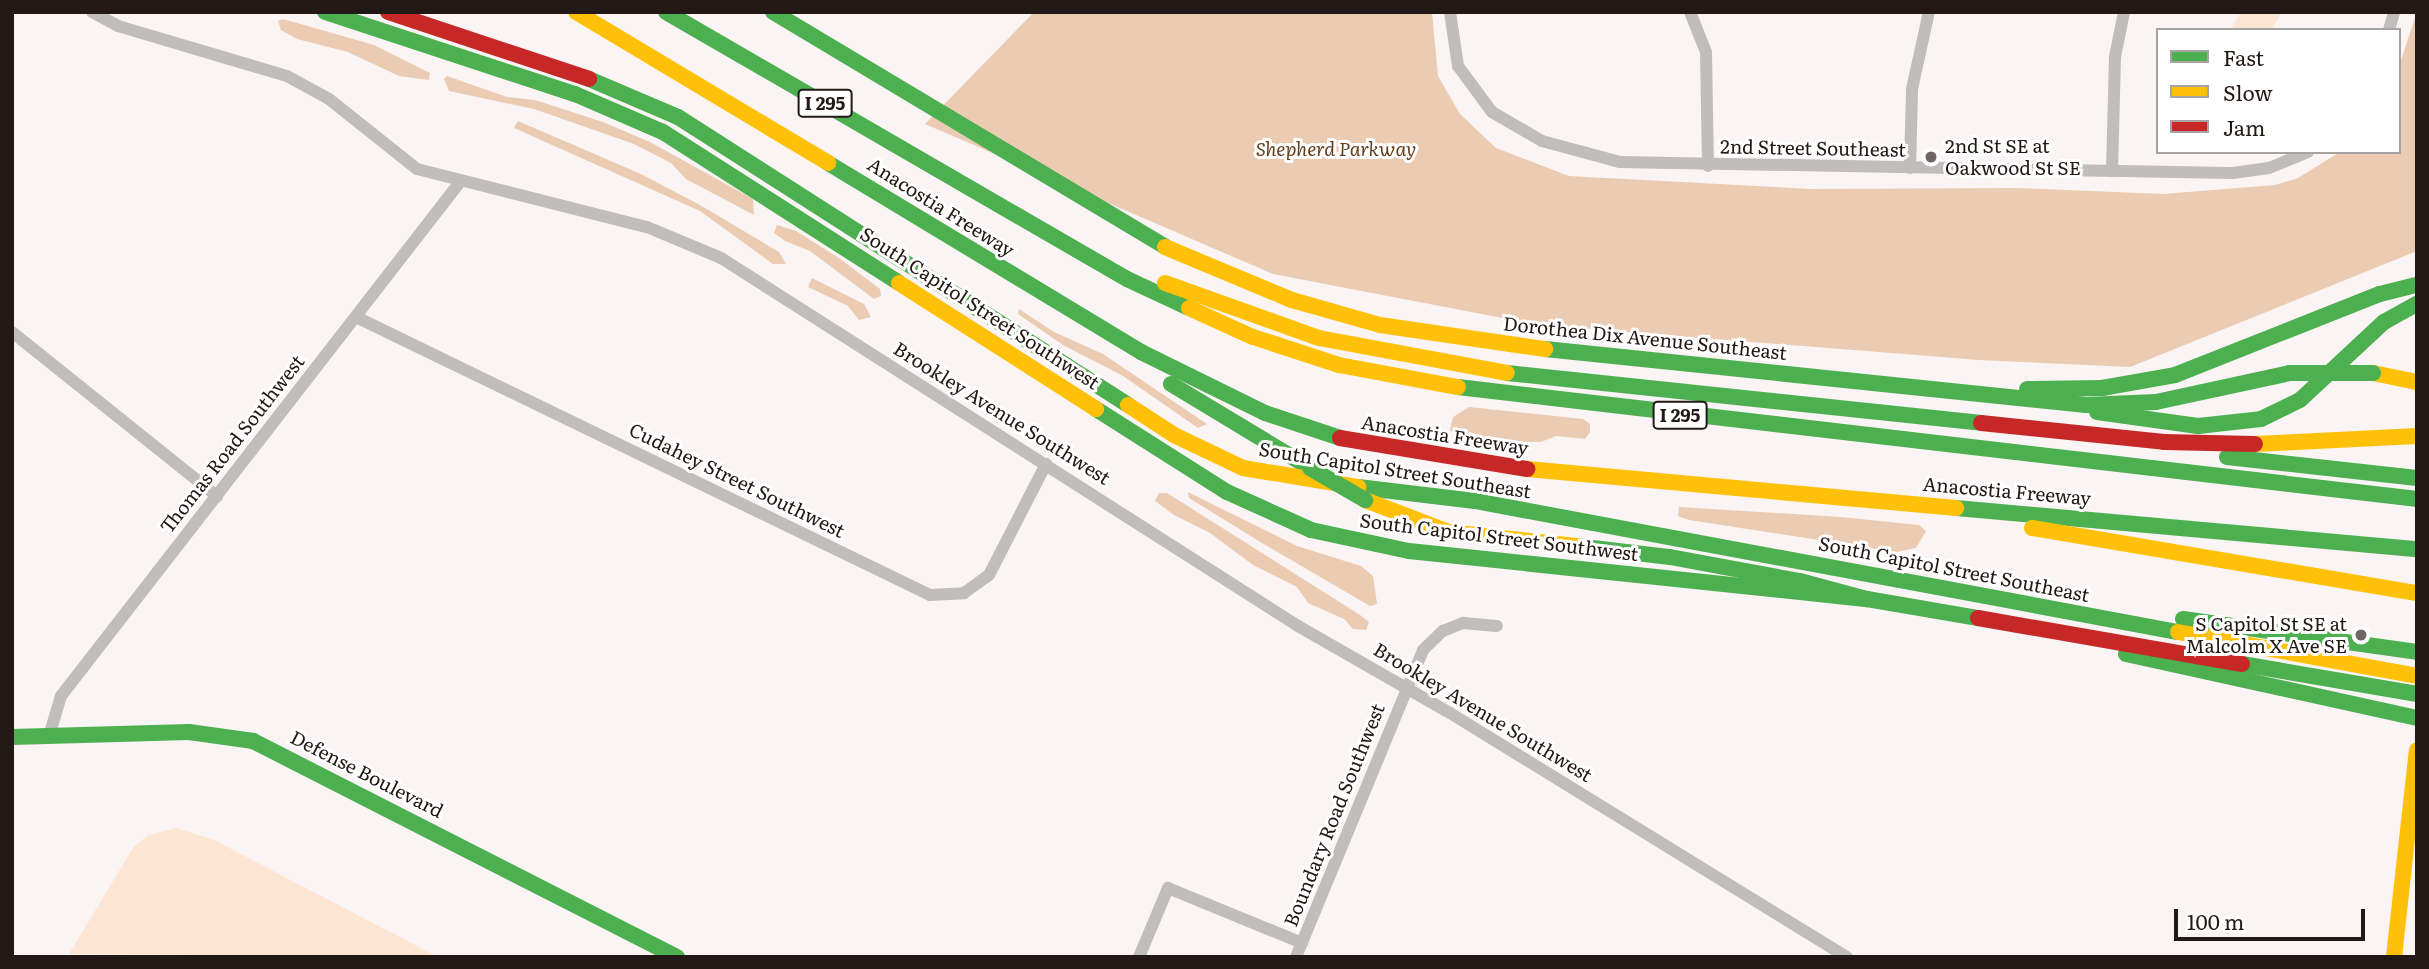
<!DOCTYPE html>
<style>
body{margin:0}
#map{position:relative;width:2429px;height:969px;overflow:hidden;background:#faf4f4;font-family:Literata,serif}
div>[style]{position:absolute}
.green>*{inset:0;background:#fce5d3}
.forest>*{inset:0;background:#ebccb3}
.street>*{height:12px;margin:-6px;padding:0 6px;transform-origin:6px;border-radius:6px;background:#c1bdbd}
.fast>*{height:16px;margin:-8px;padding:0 8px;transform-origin:8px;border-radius:8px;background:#4caf50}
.slow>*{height:16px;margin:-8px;padding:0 8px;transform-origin:8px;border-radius:8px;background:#ffc107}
.jam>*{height:16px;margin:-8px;padding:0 8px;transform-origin:8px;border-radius:8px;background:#c62828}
.fast-bridge>*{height:16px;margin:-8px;padding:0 8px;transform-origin:8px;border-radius:8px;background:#4caf50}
.dots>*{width:19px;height:19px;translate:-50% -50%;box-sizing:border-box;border:4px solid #fff;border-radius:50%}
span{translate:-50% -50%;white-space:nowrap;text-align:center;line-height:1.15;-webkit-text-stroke:6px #fff;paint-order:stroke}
.shield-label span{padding:2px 5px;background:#fff;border:2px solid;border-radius:5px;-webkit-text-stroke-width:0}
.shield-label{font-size:18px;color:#221816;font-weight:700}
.poi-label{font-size:19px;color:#221816}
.left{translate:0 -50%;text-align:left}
.right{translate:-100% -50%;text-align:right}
.street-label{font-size:19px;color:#221816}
.park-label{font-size:19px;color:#623e1b;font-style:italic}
.frame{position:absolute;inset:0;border:14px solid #221816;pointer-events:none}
.legend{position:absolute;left:2156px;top:28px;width:245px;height:126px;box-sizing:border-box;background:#fff;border:2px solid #a7a3a2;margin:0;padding:9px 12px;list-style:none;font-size:21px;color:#221816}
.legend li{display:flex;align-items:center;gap:14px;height:35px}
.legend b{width:35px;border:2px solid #a7a3a2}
.scale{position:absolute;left:2174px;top:909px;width:191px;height:32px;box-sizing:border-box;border:4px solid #221816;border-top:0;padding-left:9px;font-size:21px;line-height:24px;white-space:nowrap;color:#221816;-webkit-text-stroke:5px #fff;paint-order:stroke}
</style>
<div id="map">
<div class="green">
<div style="clip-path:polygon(2241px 12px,2277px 12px,2280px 16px,2271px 30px,2230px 30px)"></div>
<div style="clip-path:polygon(177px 828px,214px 840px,438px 957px,69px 954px,133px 848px,148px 835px)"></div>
</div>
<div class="forest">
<div style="clip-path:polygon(1034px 12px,1432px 12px,1438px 76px,1460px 114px,1496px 148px,1569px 176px,1811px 189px,2017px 188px,2163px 194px,2275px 185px,2298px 178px,2340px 152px,2399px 152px,2399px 66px,2417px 12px,2417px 251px,2130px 367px,1979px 360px,1539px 325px,1273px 274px,925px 124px)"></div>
<div style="clip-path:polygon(283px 19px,374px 45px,430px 73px,429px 80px,399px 76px,348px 52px,297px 39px,281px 30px,278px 21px)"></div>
<div style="clip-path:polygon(447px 76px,507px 97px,535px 100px,603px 122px,650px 142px,753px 199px,754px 215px,686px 179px,671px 163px,634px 144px,534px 109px,449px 91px,444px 79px)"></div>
<div style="clip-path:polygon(518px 121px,641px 174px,700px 205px,779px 252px,786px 264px,773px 264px,700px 211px,514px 128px)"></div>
<div style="clip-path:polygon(777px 225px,796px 231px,839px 258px,880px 289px,881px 296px,874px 299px,810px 251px,785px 241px,774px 233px)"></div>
<div style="clip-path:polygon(812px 278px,864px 304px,871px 317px,859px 320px,848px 306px,808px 287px)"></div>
<div style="clip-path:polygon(1019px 309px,1054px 332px,1103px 354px,1207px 424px,1198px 428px,1123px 376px,1063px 345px,1018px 314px)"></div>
<div style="clip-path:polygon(1469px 407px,1583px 419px,1590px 424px,1590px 432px,1585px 439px,1556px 436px,1541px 442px,1494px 441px,1464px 430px,1455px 434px,1450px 430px,1453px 417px)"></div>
<div style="clip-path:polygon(1188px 492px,1297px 546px,1361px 566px,1373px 576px,1377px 604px,1370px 606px,1262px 543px,1189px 498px)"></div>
<div style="clip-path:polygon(1159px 493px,1167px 493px,1360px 615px,1369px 622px,1366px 630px,1353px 629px,1344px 619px,1308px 603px,1297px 587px,1253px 565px,1210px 533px,1174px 515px,1155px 501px)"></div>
<div style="clip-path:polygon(1679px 507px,1841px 517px,1919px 525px,1926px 531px,1916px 548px,1897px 552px,1689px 520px,1678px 516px)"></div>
</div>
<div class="street">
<div style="left:92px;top:12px;width:30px;rotate:28deg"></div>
<div style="left:118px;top:26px;width:176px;rotate:16.5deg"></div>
<div style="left:287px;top:76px;width:48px;rotate:28.7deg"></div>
<div style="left:329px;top:99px;width:112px;rotate:38.5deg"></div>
<div style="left:417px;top:169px;width:237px;rotate:14.2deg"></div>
<div style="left:647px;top:227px;width:80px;rotate:22.7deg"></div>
<div style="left:721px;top:258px;width:684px;rotate:32.53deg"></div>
<div style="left:1298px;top:626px;width:175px;rotate:29.8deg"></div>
<div style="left:1450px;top:713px;width:466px;rotate:31.6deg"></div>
<div style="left:1450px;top:12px;width:55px;rotate:81.6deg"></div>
<div style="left:1458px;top:66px;width:57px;rotate:53.5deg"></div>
<div style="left:1492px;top:112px;width:58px;rotate:30.1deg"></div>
<div style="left:1542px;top:141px;width:81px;rotate:15.1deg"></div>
<div style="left:1620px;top:162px;width:613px;rotate:1.03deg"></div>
<div style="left:2233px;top:173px;width:36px;rotate:-8deg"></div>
<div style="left:2269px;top:168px;width:42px;rotate:-22.3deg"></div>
<div style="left:1690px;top:12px;width:43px;rotate:68.2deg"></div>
<div style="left:1706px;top:52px;width:114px;rotate:89deg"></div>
<div style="left:2389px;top:30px;width:19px;rotate:-74deg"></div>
<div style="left:1910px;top:168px;width:79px;rotate:-88.5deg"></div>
<div style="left:1912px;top:89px;width:79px;rotate:-77.6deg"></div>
<div style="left:2112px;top:171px;width:114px;rotate:-88.5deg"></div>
<div style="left:2115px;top:57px;width:46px;rotate:-78.7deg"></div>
<div style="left:356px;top:317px;width:638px;rotate:25.84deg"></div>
<div style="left:930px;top:595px;width:34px;rotate:-3deg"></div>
<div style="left:964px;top:593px;width:31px;rotate:-36deg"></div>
<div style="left:989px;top:575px;width:125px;rotate:-62.8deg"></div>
<div style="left:12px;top:332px;width:263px;rotate:38.7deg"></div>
<div style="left:49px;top:736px;width:42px;rotate:-73.3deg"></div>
<div style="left:61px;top:696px;width:651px;rotate:-52.18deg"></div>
<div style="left:1139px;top:957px;width:75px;rotate:-67.2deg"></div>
<div style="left:1168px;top:888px;width:145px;rotate:22.3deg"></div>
<div style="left:1296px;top:957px;width:332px;rotate:-67.5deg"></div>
<div style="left:1423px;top:650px;width:28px;rotate:-44deg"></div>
<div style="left:1443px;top:631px;width:22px;rotate:-22deg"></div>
<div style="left:1463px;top:623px;width:34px;rotate:5deg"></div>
</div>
<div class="fast">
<div style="left:325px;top:12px;width:263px;rotate:18.2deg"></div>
<div style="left:575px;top:94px;width:96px;rotate:23.4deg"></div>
<div style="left:663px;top:132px;width:280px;rotate:32.6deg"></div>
<div style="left:666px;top:12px;width:533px;rotate:30.08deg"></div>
<div style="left:1127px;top:279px;width:68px;rotate:25.1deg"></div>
<div style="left:773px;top:12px;width:457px;rotate:30.9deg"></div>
<div style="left:589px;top:79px;width:97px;rotate:23.1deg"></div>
<div style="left:678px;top:117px;width:534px;rotate:32.62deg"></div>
<div style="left:828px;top:163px;width:366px;rotate:31.1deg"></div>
<div style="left:1141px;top:352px;width:138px;rotate:26.2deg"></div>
<div style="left:1265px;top:413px;width:79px;rotate:18.4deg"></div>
<div style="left:1545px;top:349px;width:544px;rotate:5.91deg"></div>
<div style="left:2086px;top:405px;width:70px;rotate:-2.5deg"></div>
<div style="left:2156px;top:402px;width:137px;rotate:-12.2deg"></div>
<div style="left:1507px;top:373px;width:477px;rotate:6deg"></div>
<div style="left:1171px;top:384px;width:162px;rotate:31.1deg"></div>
<div style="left:1458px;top:387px;width:966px;rotate:6.66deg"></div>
<div style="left:2027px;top:389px;width:75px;rotate:-0.8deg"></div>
<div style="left:2102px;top:388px;width:74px;rotate:-10.1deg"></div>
<div style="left:2175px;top:375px;width:220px;rotate:-21.6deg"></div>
<div style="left:2380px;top:294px;width:38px;rotate:-14deg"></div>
<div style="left:1096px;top:409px;width:155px;rotate:32.4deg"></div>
<div style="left:1227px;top:492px;width:92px;rotate:24.3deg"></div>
<div style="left:1311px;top:530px;width:100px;rotate:12.1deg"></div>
<div style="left:1409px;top:551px;width:461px;rotate:6deg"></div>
<div style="left:1867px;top:599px;width:113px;rotate:9.7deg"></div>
<div style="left:2097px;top:412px;width:102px;rotate:7.9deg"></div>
<div style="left:2198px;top:426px;width:63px;rotate:-6.3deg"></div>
<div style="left:2261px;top:419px;width:43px;rotate:-26deg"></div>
<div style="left:2300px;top:400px;width:115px;rotate:-42.9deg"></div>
<div style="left:2384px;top:322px;width:38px;rotate:-29deg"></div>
<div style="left:2227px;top:457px;width:191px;rotate:6.3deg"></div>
<div style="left:1358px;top:487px;width:118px;rotate:6.8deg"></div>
<div style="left:1475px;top:501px;width:715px;rotate:10.56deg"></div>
<div style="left:1956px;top:508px;width:463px;rotate:5.1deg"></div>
<div style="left:1576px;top:546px;width:95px;rotate:6.7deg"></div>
<div style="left:1670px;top:557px;width:132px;rotate:10.5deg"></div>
<div style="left:1800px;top:581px;width:69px;rotate:15deg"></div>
<div style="left:2183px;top:619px;width:236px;rotate:8deg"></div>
<div style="left:2126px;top:654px;width:298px;rotate:12.4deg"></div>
<div style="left:2242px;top:664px;width:178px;rotate:9.7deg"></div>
<div style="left:12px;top:737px;width:177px;rotate:-1.6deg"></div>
<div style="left:189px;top:732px;width:65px;rotate:8deg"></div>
<div style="left:253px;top:741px;width:476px;rotate:27deg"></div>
</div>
<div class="slow">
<div style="left:576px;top:12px;width:294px;rotate:30.9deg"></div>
<div style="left:1165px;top:247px;width:138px;rotate:22.7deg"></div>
<div style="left:1292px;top:300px;width:91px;rotate:15.9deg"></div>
<div style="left:1380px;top:325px;width:167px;rotate:8.3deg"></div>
<div style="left:899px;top:283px;width:234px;rotate:32.6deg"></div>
<div style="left:1165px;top:283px;width:164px;rotate:19.7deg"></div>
<div style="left:1319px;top:338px;width:191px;rotate:10.5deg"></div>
<div style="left:1189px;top:308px;width:70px;rotate:24.4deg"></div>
<div style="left:1253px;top:337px;width:90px;rotate:18deg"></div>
<div style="left:1339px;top:365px;width:121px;rotate:10.5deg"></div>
<div style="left:2373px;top:373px;width:45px;rotate:11.6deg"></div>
<div style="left:1128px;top:405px;width:55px;rotate:33.1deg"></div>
<div style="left:1174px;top:435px;width:76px;rotate:25.6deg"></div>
<div style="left:1243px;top:468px;width:117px;rotate:9.4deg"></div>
<div style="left:2255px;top:444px;width:162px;rotate:-2.8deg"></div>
<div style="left:1527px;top:469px;width:431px;rotate:5.2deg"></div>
<div style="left:1365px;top:500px;width:90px;rotate:20.9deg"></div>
<div style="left:1449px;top:532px;width:128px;rotate:6.3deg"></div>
<div style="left:2032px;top:528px;width:390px;rotate:9.6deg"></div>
<div style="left:2178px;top:632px;width:243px;rotate:10.4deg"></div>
<div style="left:2394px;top:957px;width:208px;rotate:-83.7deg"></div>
</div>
<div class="jam">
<div style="left:388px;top:12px;width:212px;rotate:18.4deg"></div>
<div style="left:1981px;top:423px;width:184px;rotate:5.9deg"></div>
<div style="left:2164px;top:442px;width:91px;rotate:1.3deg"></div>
<div style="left:1340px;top:438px;width:190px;rotate:9.4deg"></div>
<div style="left:1978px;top:618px;width:268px;rotate:9.9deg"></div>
</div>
<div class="fast-bridge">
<div style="left:2290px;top:373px;width:83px"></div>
<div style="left:1310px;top:468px;width:64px;rotate:30.2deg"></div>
</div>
<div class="dots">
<div style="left:1931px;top:157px;background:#6e6564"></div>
<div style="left:2361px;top:635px;background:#6e6564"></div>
</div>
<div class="shield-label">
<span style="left:825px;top:103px">I 295</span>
<span style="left:1680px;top:415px">I 295</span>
</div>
<div class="poi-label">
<span class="left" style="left:1945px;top:157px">2nd St SE at<br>Oakwood St SE</span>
<span class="right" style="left:2347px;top:635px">S Capitol St SE at<br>Malcolm X Ave SE</span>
</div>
<div class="street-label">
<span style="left:1813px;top:148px;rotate:1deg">2nd Street Southeast</span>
<span style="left:941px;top:207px;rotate:32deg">Anacostia Freeway</span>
<span style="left:980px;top:308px;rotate:33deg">South Capitol Street Southwest</span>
<span style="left:1645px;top:338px;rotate:6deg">Dorothea Dix Avenue Southeast</span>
<span style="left:1002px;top:413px;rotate:32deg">Brookley Avenue Southwest</span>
<span style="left:1445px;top:435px;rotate:9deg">Anacostia Freeway</span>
<span style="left:232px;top:444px;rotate:-52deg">Thomas Road Southwest</span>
<span style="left:1395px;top:470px;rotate:9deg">South Capitol Street Southeast</span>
<span style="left:737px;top:480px;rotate:26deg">Cudahey Street Southwest</span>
<span style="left:2007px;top:491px;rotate:5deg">Anacostia Freeway</span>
<span style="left:1499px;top:537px;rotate:7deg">South Capitol Street Southwest</span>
<span style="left:1954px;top:569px;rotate:11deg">South Capitol Street Southeast</span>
<span style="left:1483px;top:712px;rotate:31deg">Brookley Avenue Southwest</span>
<span style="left:367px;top:774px;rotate:27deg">Defense Boulevard</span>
<span style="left:1334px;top:815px;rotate:-68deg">Boundary Road Southwest</span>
</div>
<div class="park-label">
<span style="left:1336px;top:149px">Shepherd Parkway</span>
</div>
<div class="frame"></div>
<ul class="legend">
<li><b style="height:9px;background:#4caf50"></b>Fast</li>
<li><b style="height:9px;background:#ffc107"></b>Slow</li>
<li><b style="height:9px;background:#c62828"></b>Jam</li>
</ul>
<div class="scale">100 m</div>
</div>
